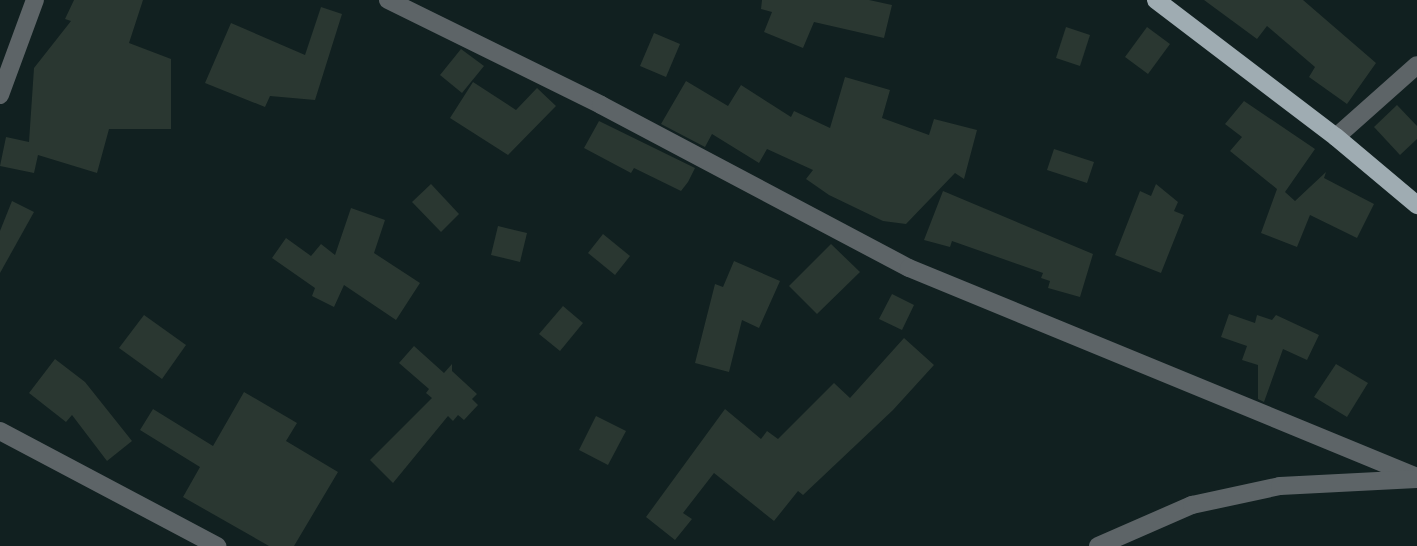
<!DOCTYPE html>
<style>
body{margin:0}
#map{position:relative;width:1417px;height:546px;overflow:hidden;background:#112020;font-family:"Varela Round",sans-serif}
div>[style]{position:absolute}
.building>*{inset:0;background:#2a3731}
.minor>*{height:18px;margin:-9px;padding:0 9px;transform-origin:9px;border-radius:9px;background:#5d6467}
.major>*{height:18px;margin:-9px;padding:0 9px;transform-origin:9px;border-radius:9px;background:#9facb2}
span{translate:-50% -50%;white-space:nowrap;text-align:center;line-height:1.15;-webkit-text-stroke:6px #081717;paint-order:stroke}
</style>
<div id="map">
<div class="building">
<div style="clip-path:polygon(74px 0,143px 0,129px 43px,171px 59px,171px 129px,109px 129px,97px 173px,38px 155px,34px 173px,0 166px,6px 137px,29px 142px,34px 68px,71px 21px,65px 19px)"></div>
<div style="clip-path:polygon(762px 0,869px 0,892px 5px,884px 38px,814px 22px,803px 48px,764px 32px,772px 12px,761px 9px)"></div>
<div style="clip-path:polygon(1204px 0,1303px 0,1376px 63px,1347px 104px,1309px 77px,1315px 67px,1267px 26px,1257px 39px)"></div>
<div style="clip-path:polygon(321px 7px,342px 14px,315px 100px,270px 96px,265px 107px,205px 83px,231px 23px,305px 55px)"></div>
<div style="clip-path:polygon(1066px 27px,1090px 35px,1080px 66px,1056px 58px)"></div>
<div style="clip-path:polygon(1147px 27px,1170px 44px,1148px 74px,1125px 57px)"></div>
<div style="clip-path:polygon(654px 33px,680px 44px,666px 77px,640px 66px)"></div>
<div style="clip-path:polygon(461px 49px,484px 66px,462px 93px,440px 75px)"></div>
<div style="clip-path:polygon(845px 77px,890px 90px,882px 118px,929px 135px,934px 119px,977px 130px,964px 179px,955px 173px,906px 224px,883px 221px,829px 195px,806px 179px,813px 170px,767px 149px,759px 163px,712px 134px,705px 147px,661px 124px,686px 81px,728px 106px,741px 85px,791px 117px,794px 111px,830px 128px)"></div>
<div style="clip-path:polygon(473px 82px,516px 110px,537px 88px,556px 106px,508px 155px,450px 118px)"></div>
<div style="clip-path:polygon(1244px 101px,1315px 149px,1285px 192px,1295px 201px,1326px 172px,1324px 178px,1374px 204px,1357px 238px,1310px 215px,1297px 247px,1261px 233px,1277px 189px,1230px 151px,1242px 137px,1225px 124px)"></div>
<div style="clip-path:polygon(1397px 105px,1417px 126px,1417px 139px,1400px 155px,1374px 127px)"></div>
<div style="clip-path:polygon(599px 121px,695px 168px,688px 182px,681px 191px,634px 168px,631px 173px,584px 148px)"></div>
<div style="clip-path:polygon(1054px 149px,1094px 162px,1087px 183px,1047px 170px)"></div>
<div style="clip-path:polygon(431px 184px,459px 214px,441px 232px,412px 202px)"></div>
<div style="clip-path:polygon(1156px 184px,1178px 202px,1174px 211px,1184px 215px,1161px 273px,1115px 255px,1140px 191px,1151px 196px)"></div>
<div style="clip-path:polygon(943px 191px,1093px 254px,1080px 297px,1048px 288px,1050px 281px,1041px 278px,1043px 273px,952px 241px,950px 247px,924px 240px)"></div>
<div style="clip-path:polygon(12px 201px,34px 212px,0 273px,0 231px)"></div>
<div style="clip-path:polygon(351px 208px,385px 220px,374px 253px,420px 283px,396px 320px,344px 285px,334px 307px,312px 296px,315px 288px,272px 258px,286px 238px,311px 256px,321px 244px,335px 255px)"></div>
<div style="clip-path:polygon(498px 226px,527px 233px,520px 262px,491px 255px)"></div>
<div style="clip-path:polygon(603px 234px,630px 256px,615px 275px,588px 253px)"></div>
<div style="clip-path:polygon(831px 244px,860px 272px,817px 314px,789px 286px)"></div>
<div style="clip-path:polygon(734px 261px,780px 281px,759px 328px,742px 320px,729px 372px,695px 363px,715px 284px,723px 287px)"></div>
<div style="clip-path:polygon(892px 294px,914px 305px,902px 330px,879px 319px)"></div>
<div style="clip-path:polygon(563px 306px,583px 323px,560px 351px,539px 334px)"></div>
<div style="clip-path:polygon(1229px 314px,1255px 323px,1257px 315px,1272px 320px,1276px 315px,1319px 335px,1307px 360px,1283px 349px,1264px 402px,1258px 399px,1258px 365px,1242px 360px,1247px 346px,1221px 337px)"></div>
<div style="clip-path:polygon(144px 315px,186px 345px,162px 379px,119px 348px)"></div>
<div style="clip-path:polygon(904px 338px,934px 365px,893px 410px,803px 495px,798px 491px,774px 521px,714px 473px,683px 513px,692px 519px,675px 540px,646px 517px,725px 409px,761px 439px,767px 431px,778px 439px,834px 383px,850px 398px)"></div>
<div style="clip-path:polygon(414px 346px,444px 373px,452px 364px,452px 371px,477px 394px,472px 399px,478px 405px,464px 420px,458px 415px,453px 421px,448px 416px,393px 483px,370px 460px,432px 398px,426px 393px,429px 389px,399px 363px)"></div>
<div style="clip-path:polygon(55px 359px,85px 382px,132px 441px,107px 461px,72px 415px,66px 422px,29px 393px)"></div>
<div style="clip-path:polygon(1336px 364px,1368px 383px,1347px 417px,1314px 397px)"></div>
<div style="clip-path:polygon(244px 392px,297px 423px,286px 441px,338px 472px,294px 546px,269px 546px,183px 497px,200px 467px,140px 430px,153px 409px,213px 446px)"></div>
<div style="clip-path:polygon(596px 416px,626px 431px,608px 465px,579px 450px)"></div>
</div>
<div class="minor">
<div style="left:388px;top:0;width:237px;rotate:26.2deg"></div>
<div style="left:601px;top:105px;width:348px;rotate:27.9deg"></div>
<div style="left:909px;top:268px;width:549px;rotate:22.36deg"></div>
<div style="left:0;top:95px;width:101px;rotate:-69.8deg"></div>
<div style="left:1336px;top:137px;width:108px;rotate:-41.6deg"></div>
<div style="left:0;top:431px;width:246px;rotate:27.9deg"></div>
<div style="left:1098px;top:546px;width:103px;rotate:-23.6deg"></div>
<div style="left:1192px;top:505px;width:90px;rotate:-12.2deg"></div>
<div style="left:1280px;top:486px;width:137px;rotate:-2.9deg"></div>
</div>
<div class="major">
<div style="left:1156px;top:0;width:226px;rotate:37.3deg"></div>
<div style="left:1336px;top:137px;width:106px;rotate:40deg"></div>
</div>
</div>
